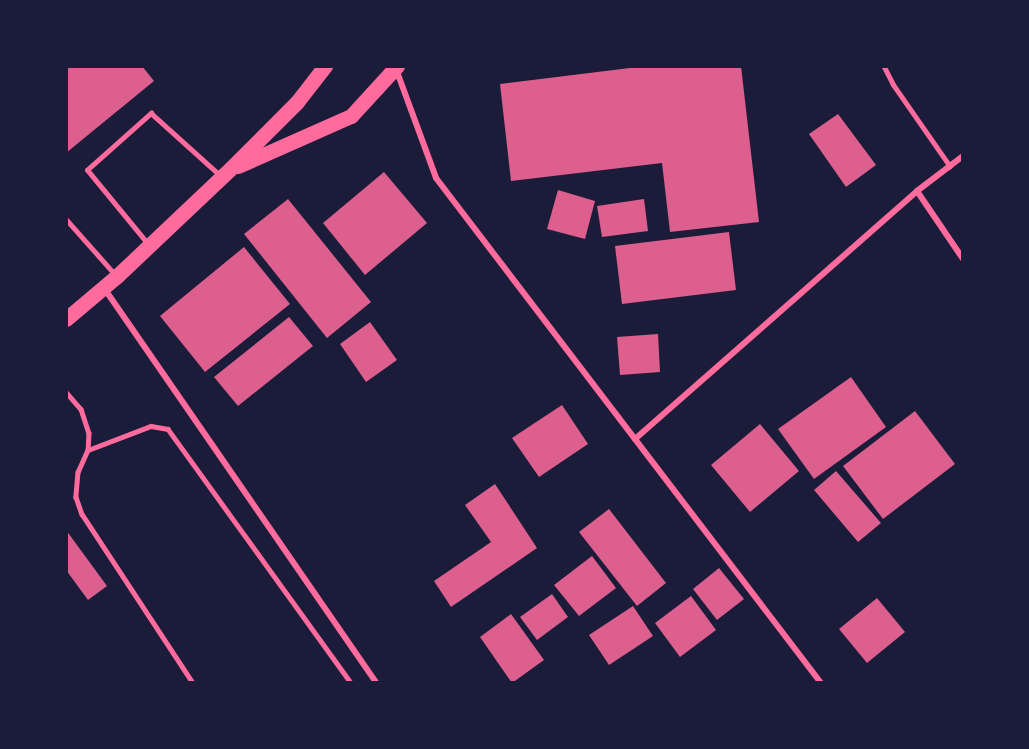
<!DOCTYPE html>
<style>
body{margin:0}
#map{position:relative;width:1029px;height:749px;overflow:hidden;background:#1b1b3a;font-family:Poppins,sans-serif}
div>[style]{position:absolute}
.building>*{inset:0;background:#dd5f8e}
.service>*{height:4.5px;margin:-2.25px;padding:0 2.25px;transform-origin:2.25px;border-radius:2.25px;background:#ff6b9d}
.minor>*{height:6px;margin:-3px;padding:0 3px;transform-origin:3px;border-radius:3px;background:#ff6b9d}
.primary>*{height:15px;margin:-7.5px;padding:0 7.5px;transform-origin:7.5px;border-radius:7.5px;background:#ff6b9d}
span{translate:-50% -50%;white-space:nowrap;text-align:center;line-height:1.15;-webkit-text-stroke:4.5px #1b1b3a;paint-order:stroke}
.frame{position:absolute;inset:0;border:68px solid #1b1b3a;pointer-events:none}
</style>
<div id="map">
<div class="building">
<div style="clip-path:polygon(66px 66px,142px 66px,154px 81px,66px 153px)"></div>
<div style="clip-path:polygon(646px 66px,741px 66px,759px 222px,670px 232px,662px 163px,511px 181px,500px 84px)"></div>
<div style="clip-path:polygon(838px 114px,876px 165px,846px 187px,809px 134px)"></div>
<div style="clip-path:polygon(384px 172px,427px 223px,365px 275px,323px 223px)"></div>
<div style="clip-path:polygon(558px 190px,595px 201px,585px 239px,547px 229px)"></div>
<div style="clip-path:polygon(288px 199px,371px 302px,327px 338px,244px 234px)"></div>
<div style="clip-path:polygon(644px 199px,648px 231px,602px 237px,597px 206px)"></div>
<div style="clip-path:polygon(729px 232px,736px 290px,622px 304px,615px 246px)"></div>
<div style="clip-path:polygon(244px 247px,290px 304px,205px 372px,160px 316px)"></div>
<div style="clip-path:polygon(289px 317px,313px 346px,238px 406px,214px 377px)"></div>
<div style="clip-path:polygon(370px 322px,397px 360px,366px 382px,340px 344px)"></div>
<div style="clip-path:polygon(658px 334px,660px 372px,620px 375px,617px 337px)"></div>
<div style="clip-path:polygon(851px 377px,886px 427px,814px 479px,778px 429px)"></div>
<div style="clip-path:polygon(562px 405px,588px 444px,539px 477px,512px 438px)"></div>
<div style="clip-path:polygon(915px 411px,955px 464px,883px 519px,843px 466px)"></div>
<div style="clip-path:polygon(760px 424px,799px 471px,750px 512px,711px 465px)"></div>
<div style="clip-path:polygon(836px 471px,881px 523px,858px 542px,814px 490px)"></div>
<div style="clip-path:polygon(495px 484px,537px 548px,451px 607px,434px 581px,491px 542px,465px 505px)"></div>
<div style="clip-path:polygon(609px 509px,666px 583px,637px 606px,579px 532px)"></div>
<div style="clip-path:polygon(66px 530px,107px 586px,88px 600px,66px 570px)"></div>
<div style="clip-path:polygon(592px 556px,616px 588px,579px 616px,554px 585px)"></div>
<div style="clip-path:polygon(719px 568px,744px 599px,717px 620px,693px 589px)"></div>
<div style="clip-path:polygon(552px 594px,568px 617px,537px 640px,520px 617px)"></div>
<div style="clip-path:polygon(691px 596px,716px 630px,680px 657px,655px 623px)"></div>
<div style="clip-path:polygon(877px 598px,905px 632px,867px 663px,839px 629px)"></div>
<div style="clip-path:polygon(633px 606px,653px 636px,609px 665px,589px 635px)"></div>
<div style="clip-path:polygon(511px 614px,544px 660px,512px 683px,480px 637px)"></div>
</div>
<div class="service">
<div style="left:884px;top:66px;width:20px;rotate:63deg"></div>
<div style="left:893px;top:84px;width:100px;rotate:55.2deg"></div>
<div style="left:66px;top:219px;width:72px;rotate:48.4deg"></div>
<div style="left:147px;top:243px;width:94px;rotate:-129.4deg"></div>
<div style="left:87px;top:170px;width:86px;rotate:-41.7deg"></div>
<div style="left:151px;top:113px;width:94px;rotate:42deg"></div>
<div style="left:66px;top:392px;width:23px;rotate:49deg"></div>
<div style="left:81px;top:409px;width:25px;rotate:72deg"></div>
<div style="left:89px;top:433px;width:17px;rotate:93deg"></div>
<div style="left:88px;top:450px;width:24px;rotate:114deg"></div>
<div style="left:78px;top:472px;width:25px;rotate:95deg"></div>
<div style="left:76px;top:497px;width:18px;rotate:71deg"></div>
<div style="left:82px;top:514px;width:202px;rotate:56.7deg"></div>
<div style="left:88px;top:450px;width:67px;rotate:-20.9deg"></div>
<div style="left:151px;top:426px;width:17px;rotate:10deg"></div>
<div style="left:168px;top:429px;width:313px;rotate:54.2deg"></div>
</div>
<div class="minor">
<div style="left:396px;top:69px;width:116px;rotate:69.8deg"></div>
<div style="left:436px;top:178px;width:635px;rotate:52.68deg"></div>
<div style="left:917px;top:191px;width:82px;rotate:55.9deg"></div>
<div style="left:104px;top:288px;width:480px;rotate:55.4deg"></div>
<div style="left:635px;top:439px;width:376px;rotate:-41.3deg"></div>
<div style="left:917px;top:191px;width:58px;rotate:-37.3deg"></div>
</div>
<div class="primary">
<div style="left:238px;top:166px;width:124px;rotate:-23.9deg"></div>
<div style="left:351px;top:116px;width:68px;rotate:-47.4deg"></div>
<div style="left:66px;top:319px;width:67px;rotate:-40.1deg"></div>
<div style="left:117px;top:276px;width:156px;rotate:-43.4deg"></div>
<div style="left:230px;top:169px;width:95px;rotate:-45deg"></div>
<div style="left:297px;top:102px;width:46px;rotate:-52.1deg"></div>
</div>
<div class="frame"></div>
</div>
